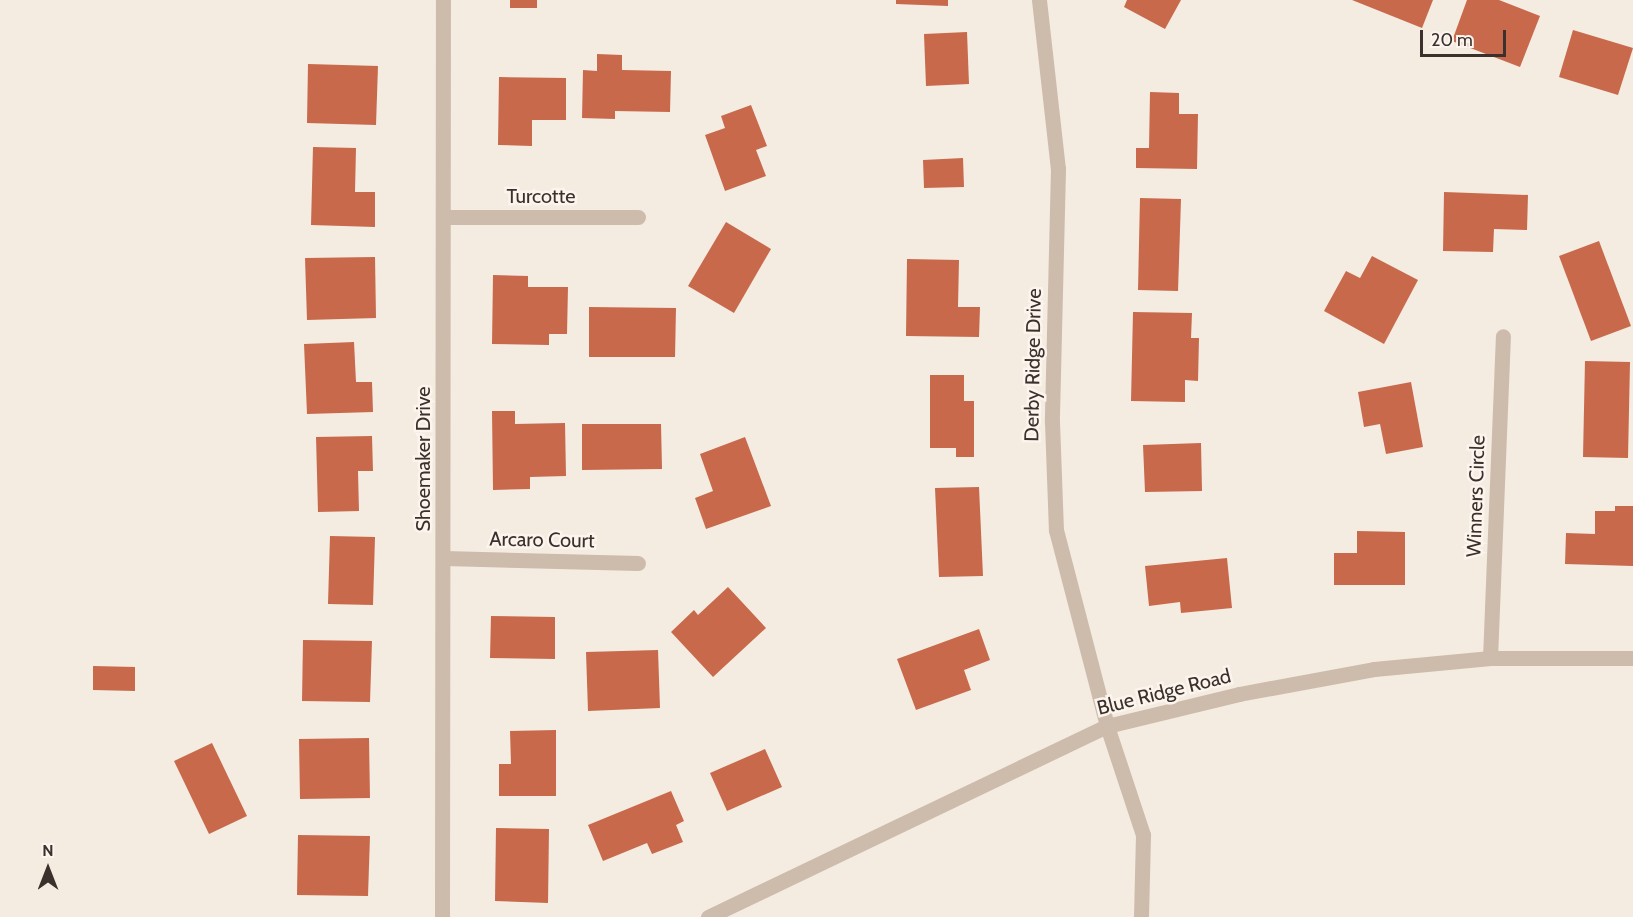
<!DOCTYPE html>
<style>
body{margin:0}
#map{position:relative;width:1633px;height:917px;overflow:hidden;background:#f4ebe1;font-family:Cabin,sans-serif}
div>[style]{position:absolute}
.building>*{inset:0;background:#c8694b}
.minor>*{height:15px;margin:-7.5px;padding:0 7.5px;transform-origin:7.5px;border-radius:7.5px;background:#cdbbac}
.tertiary>*{height:15px;margin:-7.5px;padding:0 7.5px;transform-origin:7.5px;border-radius:7.5px;background:#cdbbac}
span{translate:-50% -50%;white-space:nowrap;text-align:center;line-height:1.15;-webkit-text-stroke:5px #fbf5ee;paint-order:stroke}
.street-label{font-size:20px;color:#3b302b}
.north{position:absolute;left:18px;top:839px;width:60px;height:60px;-webkit-text-stroke:4px #fbf5ee;paint-order:stroke;rotate:0deg;font-size:16px;font-weight:700;line-height:24px;text-align:center;color:#3b302b}
.north::after{content:'';display:block;margin:auto;width:21px;height:27px;background:#3b302b;clip-path:polygon(50% 0,100% 100%,50% 72%,0 100%)}
.scale{position:absolute;left:1420px;top:30px;width:86px;height:27px;box-sizing:border-box;border:3px solid #3b302b;border-top:0;padding-left:8px;font-size:18px;line-height:21px;white-space:nowrap;color:#3b302b;-webkit-text-stroke:4px #fbf5ee;paint-order:stroke}
</style>
<div id="map">
<div class="building">
<div style="clip-path:polygon(510px 0,537px 0,537px 8px,510px 8px)"></div>
<div style="clip-path:polygon(896px 0,948px 0,948px 6px,896px 4px)"></div>
<div style="clip-path:polygon(1127px 0,1181px 0,1165px 29px,1124px 7px)"></div>
<div style="clip-path:polygon(1352px 0,1433px 0,1422px 28px)"></div>
<div style="clip-path:polygon(1467px 0,1499px 0,1540px 16px,1520px 67px,1452px 41px)"></div>
<div style="clip-path:polygon(1573px 30px,1633px 48px,1618px 95px,1559px 77px)"></div>
<div style="clip-path:polygon(967px 32px,969px 84px,926px 86px,924px 34px)"></div>
<div style="clip-path:polygon(597px 54px,622px 55px,622px 70px,671px 71px,670px 112px,615px 111px,615px 119px,582px 118px,583px 70px,597px 71px)"></div>
<div style="clip-path:polygon(308px 64px,378px 66px,376px 125px,307px 123px)"></div>
<div style="clip-path:polygon(499px 77px,566px 78px,566px 120px,532px 120px,532px 146px,498px 145px)"></div>
<div style="clip-path:polygon(1150px 92px,1179px 93px,1179px 114px,1198px 114px,1197px 169px,1136px 168px,1136px 148px,1149px 148px)"></div>
<div style="clip-path:polygon(751px 105px,767px 146px,756px 150px,766px 176px,725px 191px,705px 135px,725px 128px,721px 116px)"></div>
<div style="clip-path:polygon(313px 147px,356px 148px,355px 192px,375px 192px,375px 227px,311px 225px)"></div>
<div style="clip-path:polygon(963px 158px,964px 187px,924px 188px,923px 160px)"></div>
<div style="clip-path:polygon(1444px 192px,1528px 195px,1527px 230px,1494px 229px,1493px 252px,1443px 251px)"></div>
<div style="clip-path:polygon(1140px 198px,1181px 199px,1178px 291px,1138px 290px)"></div>
<div style="clip-path:polygon(726px 222px,771px 249px,734px 313px,688px 286px)"></div>
<div style="clip-path:polygon(1599px 241px,1631px 326px,1591px 341px,1559px 256px)"></div>
<div style="clip-path:polygon(1372px 256px,1418px 280px,1384px 344px,1324px 311px,1346px 271px,1360px 278px)"></div>
<div style="clip-path:polygon(375px 257px,376px 318px,307px 320px,305px 258px)"></div>
<div style="clip-path:polygon(907px 259px,959px 260px,958px 307px,980px 307px,979px 337px,906px 336px)"></div>
<div style="clip-path:polygon(493px 275px,528px 276px,528px 287px,568px 287px,567px 334px,549px 334px,549px 345px,492px 344px)"></div>
<div style="clip-path:polygon(589px 307px,676px 308px,675px 357px,589px 357px)"></div>
<div style="clip-path:polygon(1133px 312px,1192px 313px,1191px 338px,1199px 338px,1198px 381px,1185px 380px,1185px 402px,1131px 401px)"></div>
<div style="clip-path:polygon(354px 342px,356px 382px,372px 382px,373px 412px,307px 414px,304px 344px)"></div>
<div style="clip-path:polygon(1585px 361px,1630px 362px,1628px 458px,1583px 457px)"></div>
<div style="clip-path:polygon(930px 375px,964px 375px,964px 401px,974px 401px,974px 457px,956px 457px,956px 448px,930px 448px)"></div>
<div style="clip-path:polygon(1411px 382px,1423px 447px,1386px 454px,1380px 424px,1364px 427px,1358px 392px)"></div>
<div style="clip-path:polygon(492px 411px,515px 411px,515px 424px,565px 423px,566px 476px,530px 477px,530px 489px,493px 490px)"></div>
<div style="clip-path:polygon(582px 424px,661px 424px,662px 469px,582px 470px)"></div>
<div style="clip-path:polygon(372px 436px,373px 471px,358px 471px,359px 511px,318px 512px,316px 437px)"></div>
<div style="clip-path:polygon(745px 437px,771px 506px,706px 529px,695px 498px,713px 491px,700px 454px)"></div>
<div style="clip-path:polygon(1201px 443px,1202px 491px,1145px 492px,1143px 445px)"></div>
<div style="clip-path:polygon(979px 487px,983px 576px,939px 577px,935px 488px)"></div>
<div style="clip-path:polygon(1615px 506px,1633px 506px,1633px 566px,1565px 564px,1566px 533px,1595px 534px,1595px 511px,1615px 511px)"></div>
<div style="clip-path:polygon(1357px 531px,1405px 532px,1405px 585px,1334px 585px,1334px 553px,1357px 553px)"></div>
<div style="clip-path:polygon(330px 536px,375px 537px,373px 605px,328px 604px)"></div>
<div style="clip-path:polygon(1227px 558px,1232px 608px,1181px 613px,1180px 602px,1149px 606px,1145px 566px)"></div>
<div style="clip-path:polygon(728px 587px,766px 628px,713px 677px,671px 632px,694px 610px,698px 615px)"></div>
<div style="clip-path:polygon(491px 616px,555px 617px,555px 659px,490px 658px)"></div>
<div style="clip-path:polygon(979px 629px,990px 660px,964px 670px,971px 690px,916px 710px,897px 659px)"></div>
<div style="clip-path:polygon(303px 640px,372px 641px,370px 702px,302px 701px)"></div>
<div style="clip-path:polygon(658px 650px,660px 708px,588px 711px,586px 652px)"></div>
<div style="clip-path:polygon(93px 666px,135px 667px,135px 691px,93px 690px)"></div>
<div style="clip-path:polygon(556px 730px,556px 796px,499px 796px,499px 764px,511px 764px,510px 731px)"></div>
<div style="clip-path:polygon(369px 738px,370px 798px,300px 799px,299px 739px)"></div>
<div style="clip-path:polygon(212px 743px,247px 816px,209px 834px,174px 761px)"></div>
<div style="clip-path:polygon(765px 749px,782px 787px,727px 811px,710px 773px)"></div>
<div style="clip-path:polygon(671px 791px,684px 821px,676px 825px,683px 842px,652px 854px,647px 843px,603px 861px,588px 825px)"></div>
<div style="clip-path:polygon(496px 828px,549px 829px,548px 903px,495px 901px)"></div>
<div style="clip-path:polygon(298px 835px,370px 836px,368px 896px,297px 895px)"></div>
</div>
<div class="minor">
<div style="left:1039px;top:0;width:170px;rotate:83.6deg"></div>
<div style="left:1058px;top:169px;width:253px;rotate:91.4deg"></div>
<div style="left:1052px;top:422px;width:108px;rotate:87.9deg"></div>
<div style="left:1056px;top:530px;width:203px;rotate:75.4deg"></div>
<div style="left:1107px;top:726px;width:115px;rotate:71.7deg"></div>
<div style="left:1143px;top:835px;width:82px;rotate:91.4deg"></div>
<div style="left:443px;top:217px;width:195px"></div>
<div style="left:444px;top:558px;width:194px;rotate:1.5deg"></div>
<div style="left:1490px;top:658px;width:322px;rotate:-87.7deg"></div>
<div style="left:442px;top:917px;width:917px;rotate:-89.94deg"></div>
</div>
<div class="tertiary">
<div style="left:708px;top:917px;width:442px;rotate:-25.6deg"></div>
<div style="left:1107px;top:726px;width:136px;rotate:-13.6deg"></div>
<div style="left:1239px;top:694px;width:137px;rotate:-10.5deg"></div>
<div style="left:1374px;top:669px;width:117px;rotate:-5.4deg"></div>
<div style="left:1490px;top:658px;width:143px"></div>
</div>
<div class="street-label">
<span style="left:541px;top:196px">Turcotte</span>
<span style="left:1033px;top:365px;rotate:-89deg">Derby Ridge Drive</span>
<span style="left:423px;top:459px;rotate:-90deg">Shoemaker Drive</span>
<span style="left:1476px;top:496px;rotate:-88deg">Winners Circle</span>
<span style="left:542px;top:540px;rotate:1deg">Arcaro Court</span>
<span style="left:1164px;top:692px;rotate:-14deg">Blue Ridge Road</span>
</div>
<div class="north">N</div>
<div class="scale">20 m</div>
</div>
